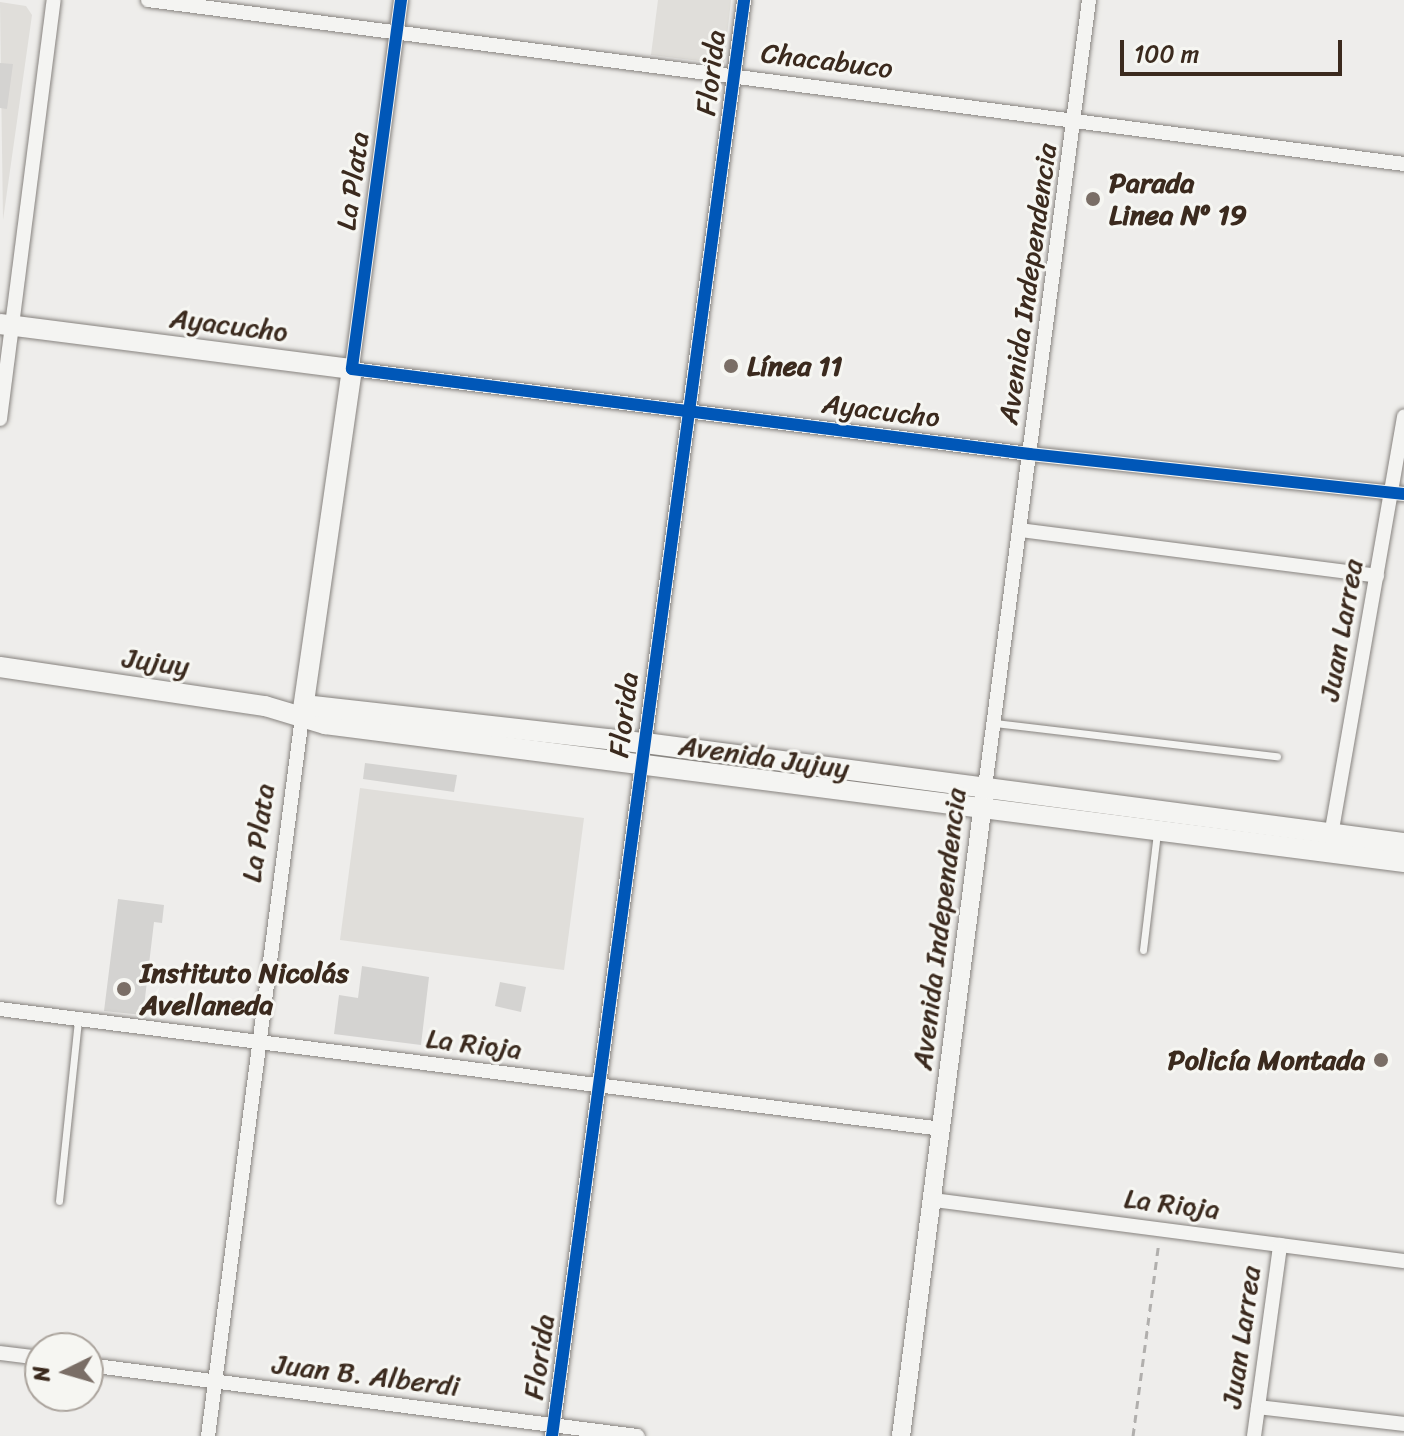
<!DOCTYPE html>
<meta charset="utf-8">
<style>
body{margin:0}
#map{position:relative;width:1404px;height:1436px;overflow:hidden;background:#eeedeb;font-family:Sriracha,sans-serif}
div>[style]{position:absolute}
.built>*{inset:0;background:#e0deda}
.building>*{inset:0;background:#d4d3d1}
.path>*{height:3px;margin-top:-1.5px;transform-origin:0;background:repeating-linear-gradient(90deg,#b1afad 0 8px,transparent 0 14px)}
.roads{filter:drop-shadow(0 0 2px #87837f) drop-shadow(0 0 2px #87837f)}
.lane>*{height:7px;margin:-3.5px;padding:0 3.5px;transform-origin:3.5px;border-radius:3.5px;background:#f4f4f2}
.street>*{height:14px;margin:-7px;padding:0 7px;transform-origin:7px;border-radius:7px;background:#f4f4f2}
.secondary>*{height:18px;margin:-9px;padding:0 9px;transform-origin:9px;border-radius:9px;background:#f4f4f2}
.primary>*{height:20px;margin:-10px;padding:0 10px;transform-origin:10px;border-radius:10px;background:#f4f4f2}
.cycleway>*{height:12px;margin:-6px;padding:0 6px;transform-origin:6px;border-radius:6px;background:#0057b8}
.dots>*{width:22px;height:22px;translate:-50% -50%;box-sizing:border-box;border:4px solid #f6f6f2;border-radius:50%}
span{translate:-50% -50%;white-space:nowrap;text-align:center;line-height:1.15;-webkit-text-stroke:6px #f6f6f2;paint-order:stroke}
.street-label{font-size:28px;color:#3b2a1e}
.poi-label{font-size:28px;color:#3b2a1e;font-weight:700}
.left{translate:0 -50%;text-align:left}
.right{translate:-100% -50%;text-align:right}
.north{position:absolute;left:24px;top:1332px;width:80px;height:80px;box-sizing:border-box;background:#f6f6f2;border:2px solid #aba49d;border-radius:50%;rotate:265deg;font-size:22px;font-weight:700;line-height:32px;text-align:center;color:#3b2a1e}
.north::after{content:'';display:block;margin:auto;width:28px;height:36px;background:#7a6e66;clip-path:polygon(50% 0,100% 100%,50% 72%,0 100%)}
.scale{position:absolute;left:1120px;top:40px;width:222px;height:36px;box-sizing:border-box;border:4px solid #3b2a1e;border-top:0;padding-left:10px;font-size:24px;line-height:28px;white-space:nowrap;color:#3b2a1e;-webkit-text-stroke:6px #f6f6f2;paint-order:stroke}
</style>
<div id="map">
<div class="built">
<div style="clip-path:polygon(658px 0,731px 0,724px 64px,651px 55px)"></div>
<div style="clip-path:polygon(0 2px,26px 6px,32px 15px,3px 220px)"></div>
<div style="clip-path:polygon(360px 788px,584px 818px,564px 970px,340px 940px)"></div>
</div>
<div class="building">
<div style="clip-path:polygon(0 63px,13px 64px,7px 109px,0 108px)"></div>
<div style="clip-path:polygon(365px 763px,457px 775px,454px 792px,363px 779px)"></div>
<div style="clip-path:polygon(118px 899px,164px 905px,162px 923px,154px 922px,143px 1015px,104px 1011px)"></div>
<div style="clip-path:polygon(362px 966px,429px 977px,421px 1045px,334px 1034px,339px 995px,358px 998px)"></div>
<div style="clip-path:polygon(500px 982px,526px 987px,521px 1012px,495px 1006px)"></div>
</div>
<div class="path">
<div style="left:1133px;top:1436px;width:196px;rotate:-82.4deg"></div>
</div>
<div class="roads">
<div class="lane">
<div style="left:994px;top:723px;width:285px;rotate:6.7deg"></div>
<div style="left:1143px;top:950px;width:118px;rotate:-83.2deg"></div>
<div style="left:59px;top:1201px;width:182px;rotate:-84deg"></div>
</div>
<div class="street">
<div style="left:148px;top:0;width:1267px;rotate:7.44deg"></div>
<div style="left:401px;top:0;width:372px;rotate:97.6deg"></div>
<div style="left:352px;top:369px;width:683px;rotate:7.15deg"></div>
<div style="left:1030px;top:454px;width:376px;rotate:6.1deg"></div>
<div style="left:0;top:419px;width:422px;rotate:-82.7deg"></div>
<div style="left:1020px;top:530px;width:360px;rotate:7.3deg"></div>
<div style="left:985px;top:787px;width:794px;rotate:-82.47deg"></div>
<div style="left:1330px;top:841px;width:431px;rotate:-80.1deg"></div>
<div style="left:0;top:1009px;width:950px;rotate:7.26deg"></div>
<div style="left:934px;top:1200px;width:474px;rotate:7.4deg"></div>
<div style="left:0;top:1353px;width:40px;rotate:7.1deg"></div>
<div style="left:88px;top:1365px;width:554px;rotate:7.37deg"></div>
<div style="left:1258px;top:1407px;width:147px;rotate:6.6deg"></div>
<div style="left:208px;top:1436px;width:725px;rotate:-82.55deg"></div>
<div style="left:552px;top:1436px;width:1449px;rotate:-82.38deg"></div>
<div style="left:1254px;top:1436px;width:193px;rotate:-82.2deg"></div>
</div>
<div class="secondary">
<div style="left:901px;top:1436px;width:645px;rotate:-82.61deg"></div>
</div>
<div class="primary">
<div style="left:0;top:324px;width:355px;rotate:7.3deg"></div>
<div style="left:352px;top:369px;width:352px;rotate:98.2deg"></div>
<div style="left:0;top:667px;width:268px;rotate:8.4deg"></div>
<div style="left:265px;top:706px;width:63px;rotate:16.7deg"></div>
<div style="left:325px;top:724px;width:1088px;rotate:7.29deg"></div>
<div style="left:304px;top:705px;width:343px;rotate:6.4deg"></div>
<div style="left:645px;top:743px;width:766px;rotate:7.51deg"></div>
</div>
</div>
<div class="cycleway">
<div style="left:401px;top:0;width:372px;rotate:97.6deg"></div>
<div style="left:352px;top:369px;width:683px;rotate:7.15deg"></div>
<div style="left:1030px;top:454px;width:376px;rotate:6.1deg"></div>
<div style="left:552px;top:1436px;width:1449px;rotate:-82.38deg"></div>
</div>
<div class="dots">
<div style="left:1093px;top:199px;background:#7a6e66"></div>
<div style="left:731px;top:366px;background:#7a6e66"></div>
<div style="left:124px;top:989px;background:#7a6e66"></div>
<div style="left:1381px;top:1060px;background:#7a6e66"></div>
</div>
<div class="street-label">
<span style="left:827px;top:61px;rotate:7deg">Chacabuco</span>
<span style="left:711px;top:73px;rotate:-83deg">Florida</span>
<span style="left:353px;top:181px;rotate:-82deg">La Plata</span>
<span style="left:1028px;top:284px;rotate:-82deg">Avenida Independencia</span>
<span style="left:229px;top:325px;rotate:7deg">Ayacucho</span>
<span style="left:881px;top:411px;rotate:7deg">Ayacucho</span>
<span style="left:1341px;top:630px;rotate:-80deg">Juan Larrea</span>
<span style="left:156px;top:662px;rotate:8deg">Jujuy</span>
<span style="left:624px;top:715px;rotate:-83deg">Florida</span>
<span style="left:764px;top:757px;rotate:8deg">Avenida Jujuy</span>
<span style="left:258px;top:833px;rotate:-82deg">La Plata</span>
<span style="left:939px;top:929px;rotate:-83deg">Avenida Independencia</span>
<span style="left:474px;top:1044px;rotate:7deg">La Rioja</span>
<span style="left:1172px;top:1204px;rotate:7deg">La Rioja</span>
<span style="left:1241px;top:1337px;rotate:-82deg">Juan Larrea</span>
<span style="left:539px;top:1357px;rotate:-82deg">Florida</span>
<span style="left:366px;top:1375px;rotate:7deg">Juan B. Alberdi</span>
</div>
<div class="poi-label">
<span class="left" style="left:1109px;top:199px">Parada<br>Linea Nº 19</span>
<span class="left" style="left:747px;top:366px">Línea 11</span>
<span class="left" style="left:140px;top:989px">Instituto Nicolás<br>Avellaneda</span>
<span class="right" style="left:1365px;top:1060px">Policía Montada</span>
</div>
<div class="north">N</div>
<div class="scale">100 m</div>
</div>
